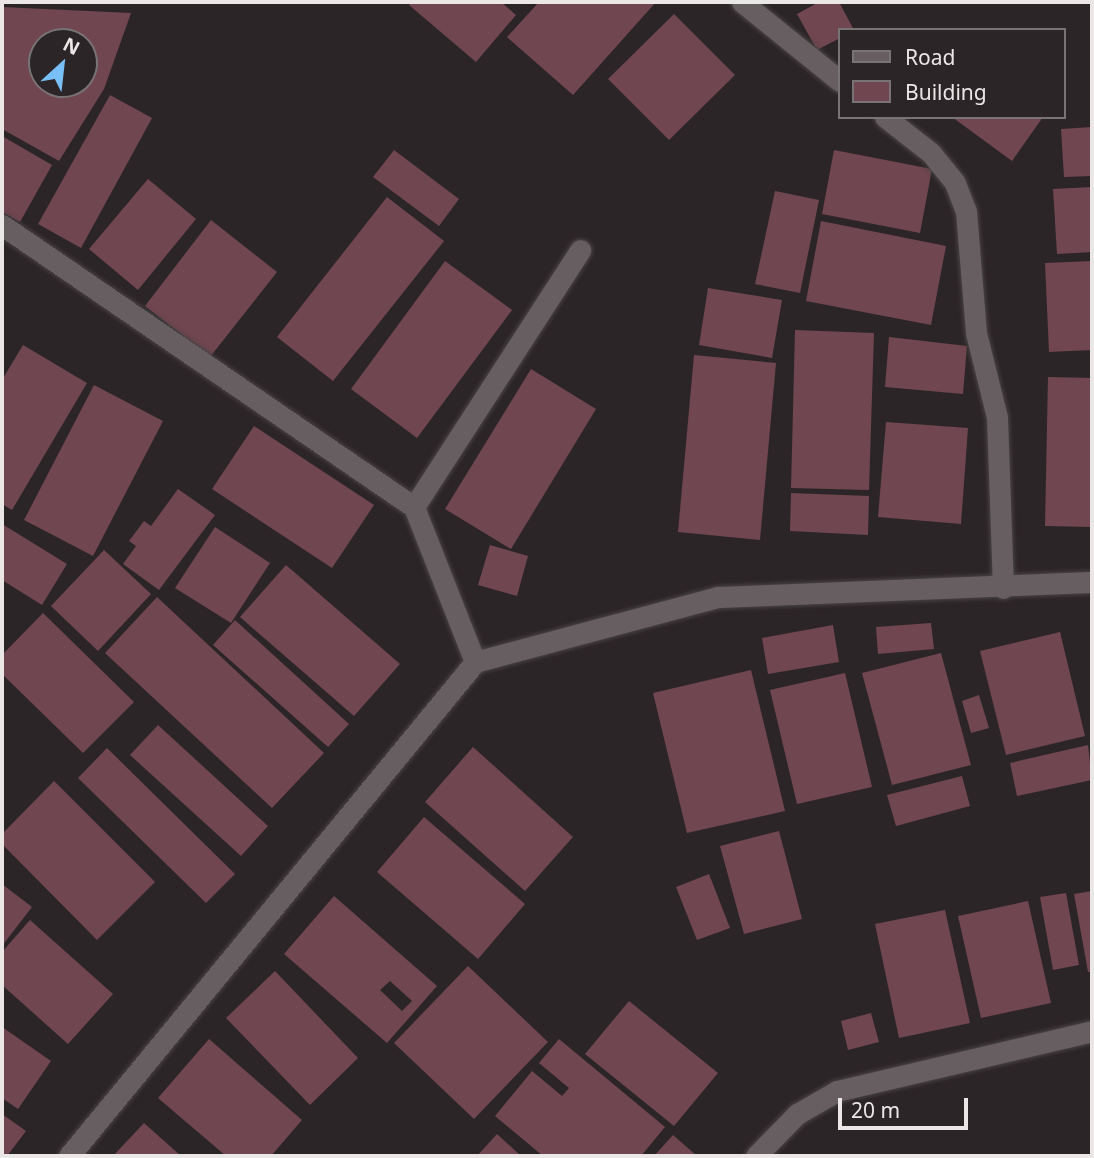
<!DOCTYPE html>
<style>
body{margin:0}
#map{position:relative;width:1094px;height:1158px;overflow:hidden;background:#2c2527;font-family:"Noto Sans",sans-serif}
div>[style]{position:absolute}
.building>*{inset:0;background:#704650}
.roads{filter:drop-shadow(0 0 2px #484344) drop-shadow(0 0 2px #484344)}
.minor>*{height:21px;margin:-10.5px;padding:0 10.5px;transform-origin:10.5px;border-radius:10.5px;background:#665e60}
span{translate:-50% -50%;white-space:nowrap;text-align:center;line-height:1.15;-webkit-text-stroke:7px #2c2527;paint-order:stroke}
.frame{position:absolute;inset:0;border:4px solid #ebe7e7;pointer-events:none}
.legend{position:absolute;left:838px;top:28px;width:228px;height:91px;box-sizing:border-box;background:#2c2527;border:2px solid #787374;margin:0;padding:9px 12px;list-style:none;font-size:21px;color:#ebe7e7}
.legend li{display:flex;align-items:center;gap:14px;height:35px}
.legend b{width:35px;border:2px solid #787374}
.north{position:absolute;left:28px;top:28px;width:70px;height:70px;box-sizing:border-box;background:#2c2527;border:2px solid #787374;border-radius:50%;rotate:27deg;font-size:19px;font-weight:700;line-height:28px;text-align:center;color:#ebe7e7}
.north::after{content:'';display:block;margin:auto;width:24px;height:32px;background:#79bff8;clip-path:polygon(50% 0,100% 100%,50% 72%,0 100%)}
.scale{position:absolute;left:838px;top:1098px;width:130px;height:32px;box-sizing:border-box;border:4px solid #ebe7e7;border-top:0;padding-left:9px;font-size:21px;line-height:24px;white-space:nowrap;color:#ebe7e7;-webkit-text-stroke:5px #2c2527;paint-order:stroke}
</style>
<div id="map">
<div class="building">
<div style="clip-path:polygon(412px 2px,501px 2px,516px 15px,476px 62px,409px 5px)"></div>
<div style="clip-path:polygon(539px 2px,656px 2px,573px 95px,507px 37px)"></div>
<div style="clip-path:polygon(819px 2px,839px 2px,854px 30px,840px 30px,840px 38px,817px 50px,797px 14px)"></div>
<div style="clip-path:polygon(evenodd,2px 7px,131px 13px,104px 89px,59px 161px,2px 129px,2px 7px,42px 42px,84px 42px,84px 84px,42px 84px,42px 42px)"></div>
<div style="clip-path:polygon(674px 14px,735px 75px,669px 140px,608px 79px)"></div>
<div style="clip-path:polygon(110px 95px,152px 118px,81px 248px,38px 224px)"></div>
<div style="clip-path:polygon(952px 117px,1043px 117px,1012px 161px)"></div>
<div style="clip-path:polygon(1092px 127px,1092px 176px,1064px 177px,1061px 129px)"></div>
<div style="clip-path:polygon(2px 136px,52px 165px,20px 222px,2px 212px)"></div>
<div style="clip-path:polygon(394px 150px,459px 199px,439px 226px,373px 177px)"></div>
<div style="clip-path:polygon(834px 150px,932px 169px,920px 233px,822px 214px)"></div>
<div style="clip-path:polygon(148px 179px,196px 219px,138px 290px,89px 249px)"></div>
<div style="clip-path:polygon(1092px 187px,1092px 252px,1057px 254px,1053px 189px)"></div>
<div style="clip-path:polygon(775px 191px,819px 200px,800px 293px,755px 284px)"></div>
<div style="clip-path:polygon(387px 197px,444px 241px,333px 381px,277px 337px)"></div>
<div style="clip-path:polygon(211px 220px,277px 272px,210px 357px,145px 306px)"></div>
<div style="clip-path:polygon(821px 221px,946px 246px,931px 325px,806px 301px)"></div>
<div style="clip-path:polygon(445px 261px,512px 310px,417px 438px,351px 389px)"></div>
<div style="clip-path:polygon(1092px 261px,1092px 350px,1049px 352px,1045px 263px)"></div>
<div style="clip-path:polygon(708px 288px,782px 300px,772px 358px,699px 345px)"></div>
<div style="clip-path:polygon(795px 330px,874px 333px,869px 490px,791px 488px)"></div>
<div style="clip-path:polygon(889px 337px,967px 346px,963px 394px,885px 387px)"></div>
<div style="clip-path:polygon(23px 345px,87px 383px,12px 510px,2px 504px,2px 380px)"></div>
<div style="clip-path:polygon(694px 355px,776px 363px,760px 540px,678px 532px)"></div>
<div style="clip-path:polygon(531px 369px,596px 409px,511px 549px,445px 509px)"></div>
<div style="clip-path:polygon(1048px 377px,1092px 378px,1092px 527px,1045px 526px)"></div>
<div style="clip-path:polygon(94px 385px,163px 421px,93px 556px,24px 520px)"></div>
<div style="clip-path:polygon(886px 422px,968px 428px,961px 524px,878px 517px)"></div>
<div style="clip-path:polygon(254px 426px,374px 505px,332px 568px,212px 489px)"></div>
<div style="clip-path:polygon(178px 489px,215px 515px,159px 590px,123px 564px,136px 546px,129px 541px,144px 521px,151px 526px)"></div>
<div style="clip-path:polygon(791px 493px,869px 496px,868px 535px,790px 531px)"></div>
<div style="clip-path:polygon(2px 524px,67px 564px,42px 605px,2px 580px)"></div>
<div style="clip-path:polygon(215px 527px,270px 563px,231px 623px,175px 588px)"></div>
<div style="clip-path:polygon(490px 545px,528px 556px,517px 596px,478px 585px)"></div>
<div style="clip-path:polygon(104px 550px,151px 594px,98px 651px,51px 606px)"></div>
<div style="clip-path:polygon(286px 565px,400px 664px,354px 716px,240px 617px)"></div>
<div style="clip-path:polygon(157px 597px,324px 753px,272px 808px,105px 653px)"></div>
<div style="clip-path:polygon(43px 613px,134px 702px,83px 753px,2px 674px,2px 655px)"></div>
<div style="clip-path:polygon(235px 620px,349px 724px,328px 747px,213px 645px)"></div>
<div style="clip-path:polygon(931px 623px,934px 649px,878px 654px,876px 627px)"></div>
<div style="clip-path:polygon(833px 625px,839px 662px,768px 674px,762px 638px)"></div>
<div style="clip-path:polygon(1060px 632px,1085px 736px,1006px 755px,980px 651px)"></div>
<div style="clip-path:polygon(941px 653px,971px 765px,892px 785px,862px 673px)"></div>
<div style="clip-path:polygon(751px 670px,785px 811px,687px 833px,653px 693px)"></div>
<div style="clip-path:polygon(845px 673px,872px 787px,797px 804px,770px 690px)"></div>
<div style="clip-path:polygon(979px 695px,989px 728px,971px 733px,962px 701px)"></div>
<div style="clip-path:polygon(158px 725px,268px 826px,241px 856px,130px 755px)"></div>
<div style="clip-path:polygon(1088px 745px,1092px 780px,1017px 796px,1010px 763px)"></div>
<div style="clip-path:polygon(473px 747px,573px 837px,525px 891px,425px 802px)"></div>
<div style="clip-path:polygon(107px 748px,235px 874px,206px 903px,78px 778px)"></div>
<div style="clip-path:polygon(962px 776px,970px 806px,896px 826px,887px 795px)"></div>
<div style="clip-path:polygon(54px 781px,155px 882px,97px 940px,2px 844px,2px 834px)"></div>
<div style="clip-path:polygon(424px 817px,525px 904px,478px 959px,377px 872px)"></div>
<div style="clip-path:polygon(779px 831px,802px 919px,744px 934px,720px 846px)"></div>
<div style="clip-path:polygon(709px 874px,730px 928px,697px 940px,676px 887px)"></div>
<div style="clip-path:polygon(2px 884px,32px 907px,2px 946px)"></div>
<div style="clip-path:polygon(1092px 891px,1092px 972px,1088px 972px,1074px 894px)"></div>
<div style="clip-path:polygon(1066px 893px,1079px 965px,1053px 970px,1040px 897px)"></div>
<div style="clip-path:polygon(evenodd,334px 896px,437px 986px,387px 1043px,284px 954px,334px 896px,390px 981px,412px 1001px,402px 1011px,380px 990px,390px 981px)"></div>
<div style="clip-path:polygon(1028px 901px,1051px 1003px,981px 1018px,958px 916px)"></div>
<div style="clip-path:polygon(945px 910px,970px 1023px,899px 1038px,875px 924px)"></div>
<div style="clip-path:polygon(30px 920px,113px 994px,68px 1044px,2px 985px,2px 952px)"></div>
<div style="clip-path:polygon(468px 966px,548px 1042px,474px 1119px,394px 1043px)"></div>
<div style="clip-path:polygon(275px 971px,358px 1058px,310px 1105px,226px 1018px)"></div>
<div style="clip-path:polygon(629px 1001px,718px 1073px,674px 1126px,585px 1054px)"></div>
<div style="clip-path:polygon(871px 1013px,879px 1042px,848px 1050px,841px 1021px)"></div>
<div style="clip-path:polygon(2px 1027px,51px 1061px,18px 1109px,2px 1098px)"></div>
<div style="clip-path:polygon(209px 1039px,302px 1120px,271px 1156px,226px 1156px,158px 1098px)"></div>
<div style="clip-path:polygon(559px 1039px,665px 1127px,641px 1156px,543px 1156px,495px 1116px,532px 1071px,562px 1096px,569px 1088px,539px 1063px)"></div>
<div style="clip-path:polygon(2px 1114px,26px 1131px,7px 1156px,2px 1156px)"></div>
<div style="clip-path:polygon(144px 1123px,181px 1156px,113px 1156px)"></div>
<div style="clip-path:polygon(497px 1134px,521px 1156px,477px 1156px)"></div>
<div style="clip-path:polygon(673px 1135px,697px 1156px,654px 1156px)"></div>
</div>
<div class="roads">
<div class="minor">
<div style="left:742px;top:2px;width:126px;rotate:38.9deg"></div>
<div style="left:885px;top:117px;width:58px;rotate:38deg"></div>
<div style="left:931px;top:153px;width:38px;rotate:51deg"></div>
<div style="left:955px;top:183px;width:30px;rotate:69deg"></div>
<div style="left:966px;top:211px;width:122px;rotate:85.3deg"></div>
<div style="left:976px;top:333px;width:87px;rotate:76deg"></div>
<div style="left:997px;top:417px;width:171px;rotate:88deg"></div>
<div style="left:2px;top:225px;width:499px;rotate:34.4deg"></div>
<div style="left:414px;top:507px;width:167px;rotate:68.5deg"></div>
<div style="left:414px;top:507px;width:306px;rotate:-57.1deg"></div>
<div style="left:69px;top:1156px;width:639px;rotate:-50.58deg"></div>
<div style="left:475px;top:662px;width:252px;rotate:-15deg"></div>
<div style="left:718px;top:597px;width:374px;rotate:-2.3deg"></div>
<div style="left:756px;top:1156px;width:59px;rotate:-45.7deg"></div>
<div style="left:797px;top:1114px;width:46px;rotate:-29.9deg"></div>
<div style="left:837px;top:1091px;width:262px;rotate:-13.2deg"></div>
</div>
</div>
<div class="frame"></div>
<ul class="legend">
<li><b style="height:9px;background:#665e60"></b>Road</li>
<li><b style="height:19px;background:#704650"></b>Building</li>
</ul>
<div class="north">N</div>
<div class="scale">20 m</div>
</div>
